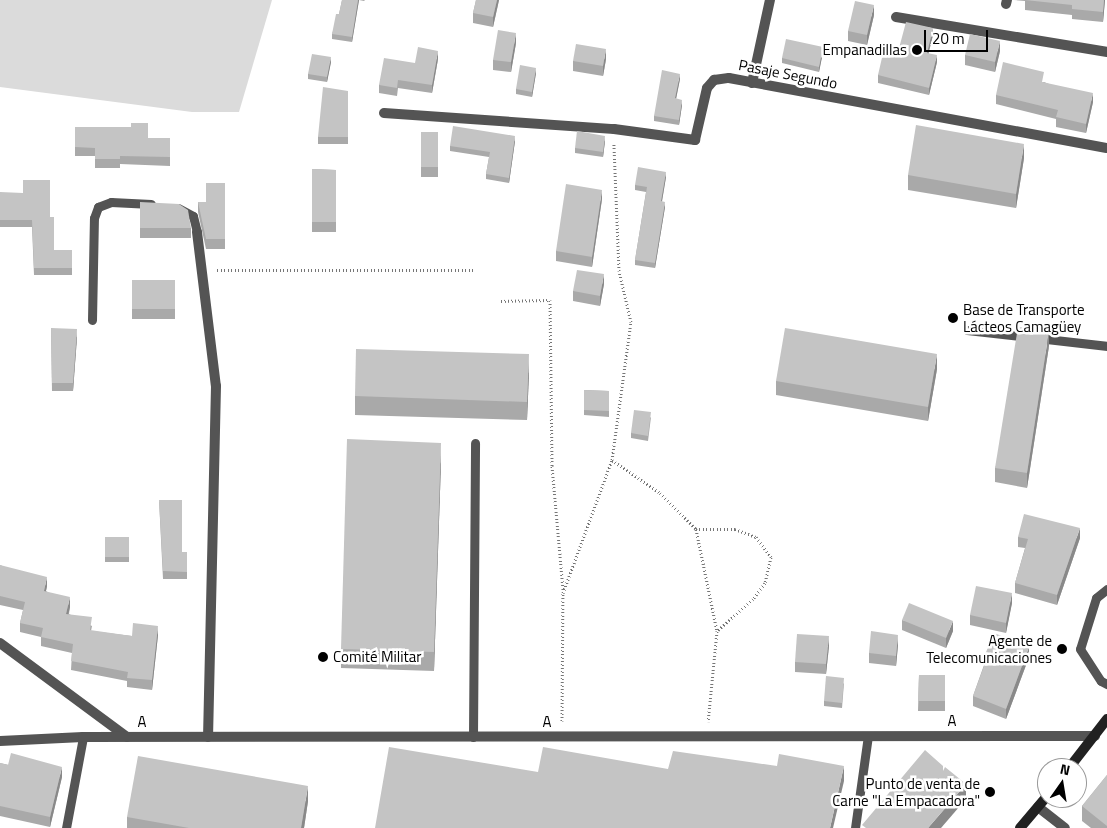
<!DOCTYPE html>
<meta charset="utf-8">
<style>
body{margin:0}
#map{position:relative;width:1107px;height:828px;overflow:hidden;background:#fff;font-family:"Titillium Web",sans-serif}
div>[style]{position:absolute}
.green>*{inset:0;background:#dbdbdb}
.path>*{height:3px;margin-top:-1.5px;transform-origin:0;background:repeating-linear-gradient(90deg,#767676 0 1px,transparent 0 3.5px)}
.lane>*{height:9px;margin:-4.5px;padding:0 4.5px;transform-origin:4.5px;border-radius:4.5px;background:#545454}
.street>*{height:10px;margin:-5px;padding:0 5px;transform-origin:5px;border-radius:5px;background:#545454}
.secondary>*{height:10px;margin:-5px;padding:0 5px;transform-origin:5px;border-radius:5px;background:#212121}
.wall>*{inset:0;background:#a9a9a9}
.shaded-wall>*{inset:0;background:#898989}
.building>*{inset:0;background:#c4c4c4}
.dots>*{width:14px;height:14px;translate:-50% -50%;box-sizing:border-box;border:2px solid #fff;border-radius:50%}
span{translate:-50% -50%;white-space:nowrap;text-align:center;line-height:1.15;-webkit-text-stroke:5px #fff;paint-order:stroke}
.poi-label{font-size:15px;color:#000}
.right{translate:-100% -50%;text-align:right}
.left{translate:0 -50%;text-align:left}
.street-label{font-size:15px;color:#000}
.north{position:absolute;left:1037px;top:758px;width:50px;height:50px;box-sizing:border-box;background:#fff;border:1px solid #999;border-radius:50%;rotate:13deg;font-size:14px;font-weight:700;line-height:20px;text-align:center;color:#000}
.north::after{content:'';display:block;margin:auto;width:18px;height:22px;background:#000;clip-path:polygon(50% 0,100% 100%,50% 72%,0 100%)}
.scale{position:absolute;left:924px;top:30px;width:64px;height:22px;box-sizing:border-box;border:2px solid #000;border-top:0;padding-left:6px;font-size:15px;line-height:18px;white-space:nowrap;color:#000;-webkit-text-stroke:4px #fff;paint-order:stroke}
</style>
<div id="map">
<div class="green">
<div style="clip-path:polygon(0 0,272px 0,239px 112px,192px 112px,0 87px)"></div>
</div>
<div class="path">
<div style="left:217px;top:270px;width:257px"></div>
<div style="left:501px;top:301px;width:49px;rotate:-1.2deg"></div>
<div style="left:550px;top:300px;width:166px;rotate:89.3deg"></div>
<div style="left:552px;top:466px;width:124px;rotate:84.9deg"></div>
<div style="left:612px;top:460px;width:58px;rotate:34.5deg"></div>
<div style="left:660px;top:493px;width:51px;rotate:45deg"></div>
<div style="left:696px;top:529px;width:104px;rotate:78.4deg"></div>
<div style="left:717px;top:631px;width:91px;rotate:95.6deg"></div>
<div style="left:696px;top:529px;width:39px"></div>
<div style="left:735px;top:529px;width:22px;rotate:21deg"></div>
<div style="left:756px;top:537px;width:25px;rotate:53deg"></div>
<div style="left:771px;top:557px;width:27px;rotate:103deg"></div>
<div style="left:765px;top:583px;width:20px;rotate:127deg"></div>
<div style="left:753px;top:599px;width:48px;rotate:138.4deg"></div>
<div style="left:562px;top:721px;width:128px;rotate:-89.6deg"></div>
<div style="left:563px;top:593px;width:142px;rotate:-69.8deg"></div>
<div style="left:612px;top:460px;width:139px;rotate:-82.2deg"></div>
<div style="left:631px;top:322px;width:52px;rotate:-103.2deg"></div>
<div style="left:619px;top:271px;width:127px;rotate:-92.3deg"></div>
</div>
<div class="lane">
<div style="left:178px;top:208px;width:17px;rotate:28deg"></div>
<div style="left:193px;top:216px;width:16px;rotate:76deg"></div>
<div style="left:92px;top:320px;width:102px;rotate:-88.9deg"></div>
<div style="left:94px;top:218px;width:12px;rotate:-70deg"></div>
<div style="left:98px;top:207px;width:14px;rotate:-21deg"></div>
<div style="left:111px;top:202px;width:40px;rotate:2.9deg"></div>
<div style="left:967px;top:330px;width:141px;rotate:6.5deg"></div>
<div style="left:1107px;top:589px;width:14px;rotate:141deg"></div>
<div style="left:1096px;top:598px;width:53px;rotate:107.4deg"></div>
<div style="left:1080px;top:649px;width:38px;rotate:57deg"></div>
<div style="left:1101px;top:681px;width:7px;rotate:27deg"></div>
<div style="left:473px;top:737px;width:294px;rotate:-89.6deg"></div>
<div style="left:66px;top:828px;width:93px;rotate:-79.4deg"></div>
<div style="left:855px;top:828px;width:93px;rotate:-82deg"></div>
</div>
<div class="street">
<div style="left:1006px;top:4px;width:4px;rotate:-76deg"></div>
<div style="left:896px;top:17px;width:214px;rotate:9.4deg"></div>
<div style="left:752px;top:83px;width:85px;rotate:-77.8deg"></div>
<div style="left:384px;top:113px;width:231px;rotate:4deg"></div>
<div style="left:614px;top:129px;width:82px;rotate:7.7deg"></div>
<div style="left:695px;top:140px;width:53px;rotate:-77deg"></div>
<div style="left:707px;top:88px;width:11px;rotate:-49deg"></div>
<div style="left:714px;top:80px;width:15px;rotate:-8deg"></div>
<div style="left:729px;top:78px;width:384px;rotate:10.5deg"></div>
<div style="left:197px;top:232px;width:155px;rotate:83deg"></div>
<div style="left:216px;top:386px;width:351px;rotate:91.3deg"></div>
<div style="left:0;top:643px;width:158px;rotate:36.5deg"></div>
<div style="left:0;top:741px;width:83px;rotate:-2.8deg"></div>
<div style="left:83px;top:737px;width:1012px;rotate:-0.06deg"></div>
<div style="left:1038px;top:807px;width:34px;rotate:38deg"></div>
</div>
<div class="secondary">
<div style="left:1069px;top:768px;width:62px;rotate:-52.2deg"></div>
<div style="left:1020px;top:828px;width:42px;rotate:-49.8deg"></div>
</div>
<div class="wall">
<div style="clip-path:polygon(342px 0,365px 0,364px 1px,359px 0,352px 42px,332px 39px,332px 34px,339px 14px)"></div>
<div style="clip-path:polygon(476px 0,499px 0,493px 27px,473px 23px,473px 13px)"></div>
<div style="clip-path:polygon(1014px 0,1105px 0,1103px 22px,1072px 19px,1072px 15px,1025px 10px,1025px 1px)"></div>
<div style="clip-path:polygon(874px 15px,867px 45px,848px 41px,848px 31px)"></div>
<div style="clip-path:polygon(933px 35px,928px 53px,937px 62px,929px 95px,878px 83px,878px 75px,898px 52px)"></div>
<div style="clip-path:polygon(516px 43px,511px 72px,493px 70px,493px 60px)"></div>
<div style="clip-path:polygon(1000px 51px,995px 72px,965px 65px,965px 55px)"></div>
<div style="clip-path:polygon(823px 52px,819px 72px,782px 63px,782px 58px)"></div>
<div style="clip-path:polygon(438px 59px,432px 93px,398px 88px,397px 96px,379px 93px,379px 85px,415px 63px)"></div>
<div style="clip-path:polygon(606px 59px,603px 76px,573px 71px,573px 61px)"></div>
<div style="clip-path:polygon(331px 62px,327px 82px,308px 79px,308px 74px)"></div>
<div style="clip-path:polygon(536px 73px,532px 97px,516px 94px,516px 89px)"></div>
<div style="clip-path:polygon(680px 79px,676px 99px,682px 105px,679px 125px,654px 121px,654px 116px)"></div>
<div style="clip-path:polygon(1044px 82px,1093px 102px,1086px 133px,1056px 127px,1056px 119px,996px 104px,996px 95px)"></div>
<div style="clip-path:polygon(348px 91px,348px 144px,318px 144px,318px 137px)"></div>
<div style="clip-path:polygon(75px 127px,148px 138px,170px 138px,170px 166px,120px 164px,120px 168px,95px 168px,95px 156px,75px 156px)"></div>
<div style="clip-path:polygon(421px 132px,438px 132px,438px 177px,421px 177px)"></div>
<div style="clip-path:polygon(515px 141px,509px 183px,486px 179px,486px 174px,489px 157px,450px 151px,450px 146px)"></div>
<div style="clip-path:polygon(605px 141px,603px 157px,575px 153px,575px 148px)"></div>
<div style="clip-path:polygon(1024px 158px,1016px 208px,908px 190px,908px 175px)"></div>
<div style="clip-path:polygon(312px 169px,336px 170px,336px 232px,312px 232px)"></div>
<div style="clip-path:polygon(666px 177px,662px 202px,665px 207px,655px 268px,635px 265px,635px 260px,646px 192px,635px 190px,635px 185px)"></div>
<div style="clip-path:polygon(225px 183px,225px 249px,206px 249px,198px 212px,198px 202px,206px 202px)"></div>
<div style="clip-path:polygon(0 192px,50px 217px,54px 250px,72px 250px,72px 275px,34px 275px,32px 227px,0 227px)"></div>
<div style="clip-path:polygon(602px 199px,592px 267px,556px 261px,556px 251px)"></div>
<div style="clip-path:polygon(140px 202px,191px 228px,191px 238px,140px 238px)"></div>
<div style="clip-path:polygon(132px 280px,175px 280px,175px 319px,132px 319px)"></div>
<div style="clip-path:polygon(604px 284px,600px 306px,573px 301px,573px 291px)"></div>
<div style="clip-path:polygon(51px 328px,77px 337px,73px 391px,52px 391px)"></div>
<div style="clip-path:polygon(1049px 346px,1027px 488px,995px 482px,995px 468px)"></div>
<div style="clip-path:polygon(937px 369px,928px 421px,776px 395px,776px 381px)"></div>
<div style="clip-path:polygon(529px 373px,527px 420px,355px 415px,355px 396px)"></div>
<div style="clip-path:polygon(584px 390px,609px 391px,609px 417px,584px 415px)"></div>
<div style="clip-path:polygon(651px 417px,648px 441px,631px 438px,631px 433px)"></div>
<div style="clip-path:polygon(441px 462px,434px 671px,341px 668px,341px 649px)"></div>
<div style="clip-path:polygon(159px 500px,182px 552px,187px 552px,187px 579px,163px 579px)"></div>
<div style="clip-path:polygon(105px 537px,129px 537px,129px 562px,105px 562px)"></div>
<div style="clip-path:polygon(1018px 537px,1080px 538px,1057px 605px,1015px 593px,1015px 583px,1025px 548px,1018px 547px)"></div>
<div style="clip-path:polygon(0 565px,47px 586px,46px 591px,70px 607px,69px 614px,92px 626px,91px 631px,132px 636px,158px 635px,152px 690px,127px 687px,127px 681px,71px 670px,72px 653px,41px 646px,41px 637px,20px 632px,20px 623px,23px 610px,0 605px)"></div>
<div style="clip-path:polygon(1012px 603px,1006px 633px,970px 625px,970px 615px)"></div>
<div style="clip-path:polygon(902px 620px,953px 631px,946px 648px,902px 630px)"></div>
<div style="clip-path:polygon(898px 645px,896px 666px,869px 663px,869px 653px)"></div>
<div style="clip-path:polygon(829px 646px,826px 674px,795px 672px,795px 662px)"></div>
<div style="clip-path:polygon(984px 657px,1029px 657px,1006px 719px,973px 706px,973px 696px,984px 665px)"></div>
<div style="clip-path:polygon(919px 675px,945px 675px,945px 711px,918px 711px)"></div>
<div style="clip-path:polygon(844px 683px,842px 708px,824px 706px,824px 701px)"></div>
<div style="clip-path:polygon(0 763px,62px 777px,50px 827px,0 816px)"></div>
<div style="clip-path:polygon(1107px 775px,1107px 828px,1091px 828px,1082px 821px,1082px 806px)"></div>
<div style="clip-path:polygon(308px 801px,304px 828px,127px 828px,127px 817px)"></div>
</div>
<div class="shaded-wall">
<div style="clip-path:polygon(358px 0,359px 0,352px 42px,352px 37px)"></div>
<div style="clip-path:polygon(497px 0,499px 0,493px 27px,493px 17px)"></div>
<div style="clip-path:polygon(1104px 0,1105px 0,1103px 22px,1103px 12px)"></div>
<div style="clip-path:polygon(874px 5px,874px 15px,867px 45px,867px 35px)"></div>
<div style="clip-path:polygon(933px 28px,933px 35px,927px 60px,927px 53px)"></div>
<div style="clip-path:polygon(516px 33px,516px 43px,511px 72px,511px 62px)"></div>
<div style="clip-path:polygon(1000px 41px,1000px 51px,995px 72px,995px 62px)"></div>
<div style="clip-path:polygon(823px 47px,823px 52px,819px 72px,819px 67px)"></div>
<div style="clip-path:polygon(606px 49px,606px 59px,603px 76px,603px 66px)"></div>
<div style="clip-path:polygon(438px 51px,438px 59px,432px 93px,432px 85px)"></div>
<div style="clip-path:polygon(937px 55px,937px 62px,929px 95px,929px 88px)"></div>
<div style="clip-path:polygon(331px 57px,331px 62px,327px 82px,327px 77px)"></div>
<div style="clip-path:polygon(536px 68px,536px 73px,532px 97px,532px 92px)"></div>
<div style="clip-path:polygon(680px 74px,680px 79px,675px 104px,675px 98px)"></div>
<div style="clip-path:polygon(1093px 93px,1093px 102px,1086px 133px,1086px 124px)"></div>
<div style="clip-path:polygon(682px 100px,682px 105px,679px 125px,679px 120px)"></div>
<div style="clip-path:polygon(515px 136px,515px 141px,509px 183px,509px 178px)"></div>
<div style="clip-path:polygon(605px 136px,605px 141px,603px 157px,603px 152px)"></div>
<div style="clip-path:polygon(1024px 144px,1024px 158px,1016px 208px,1016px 194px)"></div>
<div style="clip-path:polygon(666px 172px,666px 177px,661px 206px,661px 201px)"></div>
<div style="clip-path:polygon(602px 190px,602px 199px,592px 267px,592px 257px)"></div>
<div style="clip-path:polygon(665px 202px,665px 207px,655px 268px,655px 263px)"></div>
<div style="clip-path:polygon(604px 274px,604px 284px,600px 306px,600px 296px)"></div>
<div style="clip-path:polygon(77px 329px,77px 337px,73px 391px,73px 383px)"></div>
<div style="clip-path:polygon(1049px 331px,1049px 346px,1027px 488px,1027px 473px)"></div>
<div style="clip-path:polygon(529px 354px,529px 373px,527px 420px,527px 402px)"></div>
<div style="clip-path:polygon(937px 354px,937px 369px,928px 421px,928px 407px)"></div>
<div style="clip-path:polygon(441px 443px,441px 462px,434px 671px,434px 652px)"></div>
<div style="clip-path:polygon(1080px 528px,1080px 538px,1057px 605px,1057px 595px)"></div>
<div style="clip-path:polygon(47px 577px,47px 586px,44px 600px,44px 591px)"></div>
<div style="clip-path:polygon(1012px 593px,1012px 603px,1006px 633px,1006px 623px)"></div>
<div style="clip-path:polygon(70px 597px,70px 607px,66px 623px,66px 614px)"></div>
<div style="clip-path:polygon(953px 621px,953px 631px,946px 648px,946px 638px)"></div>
<div style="clip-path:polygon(158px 626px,158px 635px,152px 690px,152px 680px)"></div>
<div style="clip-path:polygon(898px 635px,898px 645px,896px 666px,896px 656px)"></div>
<div style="clip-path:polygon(829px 636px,829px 646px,826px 674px,826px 664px)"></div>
<div style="clip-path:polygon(1029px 647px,1029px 657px,1006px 719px,1006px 709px)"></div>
<div style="clip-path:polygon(844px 766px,844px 781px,833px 828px,830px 828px)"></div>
<div style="clip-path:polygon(62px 767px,62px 777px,50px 827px,50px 817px)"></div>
<div style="clip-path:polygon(966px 784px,966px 799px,941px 828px,928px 828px)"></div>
<div style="clip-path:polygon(308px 786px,308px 801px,304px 828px,301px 828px)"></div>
</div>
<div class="building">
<div style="clip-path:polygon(342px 0,358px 0,352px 37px,332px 34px,336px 14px,339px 14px)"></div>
<div style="clip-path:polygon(476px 0,497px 0,493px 17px,473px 13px)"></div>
<div style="clip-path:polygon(1025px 0,1104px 0,1103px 12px,1072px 9px,1072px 5px)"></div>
<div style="clip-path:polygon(855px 1px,874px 5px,867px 35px,848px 31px)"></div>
<div style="clip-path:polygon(906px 22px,933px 28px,927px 53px,937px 55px,929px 88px,878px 75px,884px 49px,898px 52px)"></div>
<div style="clip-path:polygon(498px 30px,516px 33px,511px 62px,493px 60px)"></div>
<div style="clip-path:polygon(970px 34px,1000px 41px,995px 62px,965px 55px)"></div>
<div style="clip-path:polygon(786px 39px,823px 47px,819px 67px,782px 58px)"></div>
<div style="clip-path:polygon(576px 44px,606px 49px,603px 66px,573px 61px)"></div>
<div style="clip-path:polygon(418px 47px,438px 51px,432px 85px,398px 80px,397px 88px,379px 85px,384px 58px,415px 63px)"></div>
<div style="clip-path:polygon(312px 54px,331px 57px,327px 77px,308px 74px)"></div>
<div style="clip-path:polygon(1003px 62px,1044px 72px,1042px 82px,1093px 93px,1086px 124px,1056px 117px,1058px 110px,996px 95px)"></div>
<div style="clip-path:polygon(520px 65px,536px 68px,532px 92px,516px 89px)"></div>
<div style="clip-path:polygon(662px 70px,680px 74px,675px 98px,682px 100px,679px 120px,654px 116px)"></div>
<div style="clip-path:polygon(323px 87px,348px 91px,348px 137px,318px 137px)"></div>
<div style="clip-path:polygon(131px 123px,148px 123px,148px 138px,170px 138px,170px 157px,120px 156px,120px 159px,95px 159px,95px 148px,75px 147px,75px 127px,131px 127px)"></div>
<div style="clip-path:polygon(916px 125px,1024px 144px,1016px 194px,908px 175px)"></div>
<div style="clip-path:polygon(453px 126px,515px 136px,509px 178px,486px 174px,490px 152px,450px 146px)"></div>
<div style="clip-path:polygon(577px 131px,605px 136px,603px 152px,575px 148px)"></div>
<div style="clip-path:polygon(421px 132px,438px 132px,438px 167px,421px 167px)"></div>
<div style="clip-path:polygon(638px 167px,666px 172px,661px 201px,665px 202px,655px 263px,635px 260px,647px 187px,635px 185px)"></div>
<div style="clip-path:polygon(312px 169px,336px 170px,336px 222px,312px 222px)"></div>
<div style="clip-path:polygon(23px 180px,50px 180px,50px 217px,54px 217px,54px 250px,72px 250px,72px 268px,34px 268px,32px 220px,0 220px,0 192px,23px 193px)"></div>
<div style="clip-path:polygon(206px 183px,225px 183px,225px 239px,206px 239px,198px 202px,206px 202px)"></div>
<div style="clip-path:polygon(566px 184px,602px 190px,592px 257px,556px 251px)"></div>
<div style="clip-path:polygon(140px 202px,179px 204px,188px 210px,191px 228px,140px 228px)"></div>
<div style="clip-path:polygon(577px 270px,604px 274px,600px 296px,573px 291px)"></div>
<div style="clip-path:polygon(132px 280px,175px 280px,175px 309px,132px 309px)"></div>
<div style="clip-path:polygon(1018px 327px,1049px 331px,1027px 473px,995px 468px)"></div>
<div style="clip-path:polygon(51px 328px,77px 329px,73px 383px,52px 383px)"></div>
<div style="clip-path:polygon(785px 328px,937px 354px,928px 407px,776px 381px)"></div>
<div style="clip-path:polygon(356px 349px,529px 354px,527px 402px,355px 396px)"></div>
<div style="clip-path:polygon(584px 390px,609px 391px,609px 411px,584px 410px)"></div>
<div style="clip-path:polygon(634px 410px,651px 412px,648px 436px,631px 433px)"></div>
<div style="clip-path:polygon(347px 439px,441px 443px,434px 652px,341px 649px)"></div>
<div style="clip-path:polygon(159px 500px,182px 500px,182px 552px,187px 552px,187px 572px,163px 571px)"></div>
<div style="clip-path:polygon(1024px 514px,1080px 528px,1057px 595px,1015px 583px,1028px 539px,1018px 537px)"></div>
<div style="clip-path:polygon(105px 537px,129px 537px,129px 557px,105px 557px)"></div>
<div style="clip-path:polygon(0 565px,47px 577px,44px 591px,70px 597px,66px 614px,92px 617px,90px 630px,132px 636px,133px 623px,158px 626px,152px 680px,127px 678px,128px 672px,71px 661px,73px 644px,41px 637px,43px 628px,20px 623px,25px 602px,0 596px)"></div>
<div style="clip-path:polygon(976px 586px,1012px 593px,1006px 623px,970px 615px)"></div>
<div style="clip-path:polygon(909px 603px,953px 621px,946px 638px,902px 620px)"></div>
<div style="clip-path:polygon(871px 631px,898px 635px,896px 656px,869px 653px)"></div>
<div style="clip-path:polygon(994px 633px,1029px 647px,1006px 709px,973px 696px,987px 658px,984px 657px)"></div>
<div style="clip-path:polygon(797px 634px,829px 636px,826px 664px,795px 662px)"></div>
<div style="clip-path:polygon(919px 675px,945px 675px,945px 701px,918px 701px)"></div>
<div style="clip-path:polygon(826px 676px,844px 678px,842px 703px,824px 701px)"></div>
<div style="clip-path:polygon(389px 747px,538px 772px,543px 747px,668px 769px,673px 751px,777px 766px,779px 754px,844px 766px,830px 828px,375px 828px)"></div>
<div style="clip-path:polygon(925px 750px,943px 766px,943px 771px,945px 767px,966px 784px,928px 828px,866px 828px,862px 825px)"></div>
<div style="clip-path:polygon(11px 753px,62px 767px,50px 817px,0 806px,0 763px,8px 765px)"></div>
<div style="clip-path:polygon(138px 756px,308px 786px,301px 828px,189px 828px,127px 817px)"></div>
<div style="clip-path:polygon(1107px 775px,1107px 826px,1082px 806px)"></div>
</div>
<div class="dots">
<div style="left:917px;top:50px;background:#000"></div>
<div style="left:953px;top:318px;background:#000"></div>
<div style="left:1062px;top:649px;background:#000"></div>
<div style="left:323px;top:657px;background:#000"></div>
<div style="left:990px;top:792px;background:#000"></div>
</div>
<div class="poi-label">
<span class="right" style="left:907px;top:50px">Empanadillas</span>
<span class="left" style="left:963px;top:318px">Base de Transporte<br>Lácteos Camagüey</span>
<span class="right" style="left:1052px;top:649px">Agente de<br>Telecomunicaciones</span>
<span class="left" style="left:333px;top:657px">Comité Militar</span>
<span class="right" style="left:980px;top:792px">Punto de venta de<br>Carne "La Empacadora"</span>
</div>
<div class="street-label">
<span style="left:788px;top:74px;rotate:11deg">Pasaje Segundo</span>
<span style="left:952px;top:721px">A</span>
<span style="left:142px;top:722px">A</span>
<span style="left:547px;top:722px">A</span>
</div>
<div class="north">N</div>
<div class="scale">20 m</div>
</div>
